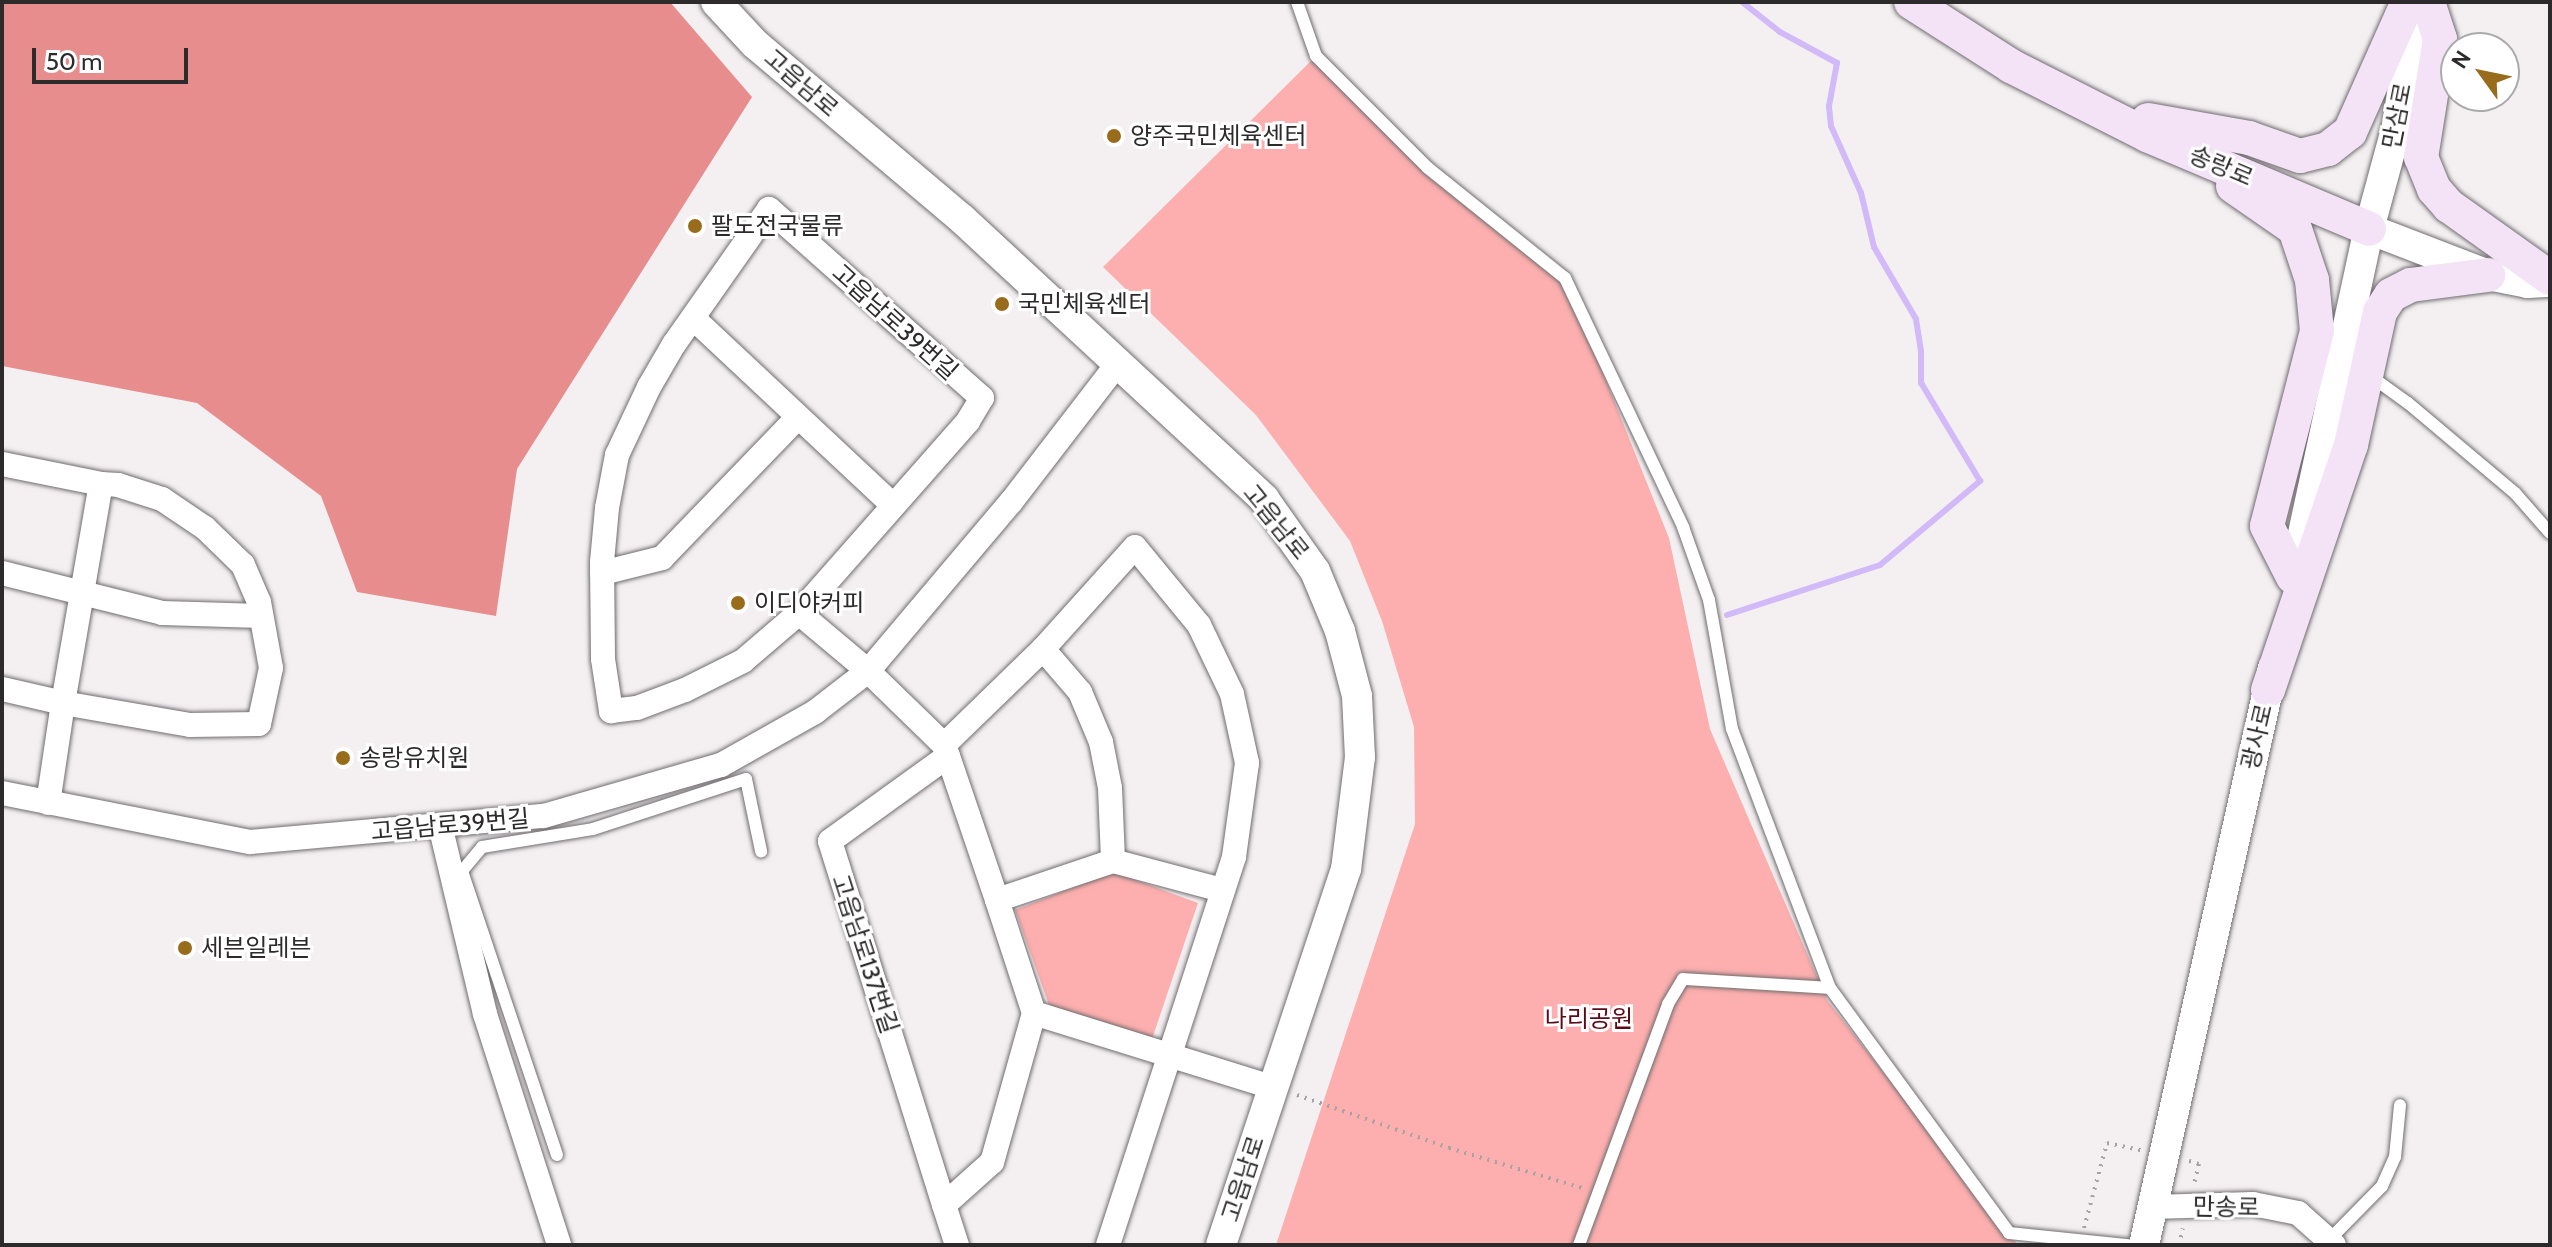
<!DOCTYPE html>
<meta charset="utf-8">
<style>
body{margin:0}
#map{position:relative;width:2552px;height:1247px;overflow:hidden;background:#f4f0f2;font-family:Cabin,"Noto Sans KR",sans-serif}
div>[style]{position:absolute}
.green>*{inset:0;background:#fcafae}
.forest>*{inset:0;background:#e88d8e}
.stream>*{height:6px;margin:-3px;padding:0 3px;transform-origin:3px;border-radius:3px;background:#d2b9f7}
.path>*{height:4px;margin-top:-2px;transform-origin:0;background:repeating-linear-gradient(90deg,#a6a2a4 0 2px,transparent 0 8px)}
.roads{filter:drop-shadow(0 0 2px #706c6f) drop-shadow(0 0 2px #706c6f)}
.service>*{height:12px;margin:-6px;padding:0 6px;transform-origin:6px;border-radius:6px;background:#fff}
.minor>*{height:24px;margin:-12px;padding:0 12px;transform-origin:12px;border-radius:12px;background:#fff}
.tertiary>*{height:30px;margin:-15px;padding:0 15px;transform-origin:15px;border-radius:15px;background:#fff}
.secondary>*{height:34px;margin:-17px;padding:0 17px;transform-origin:17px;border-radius:17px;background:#f4e2f7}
.dots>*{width:22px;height:22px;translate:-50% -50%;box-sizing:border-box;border:4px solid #fff;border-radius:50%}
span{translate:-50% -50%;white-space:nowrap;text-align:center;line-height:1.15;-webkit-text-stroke:6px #fff;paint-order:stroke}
.street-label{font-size:24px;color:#2c2a2b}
.poi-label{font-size:24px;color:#2c2a2b}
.left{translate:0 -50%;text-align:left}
.park-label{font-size:24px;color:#5d0a17}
.frame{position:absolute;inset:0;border:4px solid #2c2a2b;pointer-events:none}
.north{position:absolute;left:2440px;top:32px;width:80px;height:80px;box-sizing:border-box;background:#fff;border:2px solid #abaaaa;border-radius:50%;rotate:303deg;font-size:22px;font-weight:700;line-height:32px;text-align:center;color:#2c2a2b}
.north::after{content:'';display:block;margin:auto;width:28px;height:36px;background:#986c1a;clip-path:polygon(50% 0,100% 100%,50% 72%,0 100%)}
.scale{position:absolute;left:32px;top:48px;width:156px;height:36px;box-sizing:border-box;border:4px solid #2c2a2b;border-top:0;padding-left:10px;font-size:24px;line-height:28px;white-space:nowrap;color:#2c2a2b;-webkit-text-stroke:6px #fff;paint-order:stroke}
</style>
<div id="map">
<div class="green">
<div style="clip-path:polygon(1316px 56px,1428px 168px,1565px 278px,1669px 538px,1710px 729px,1827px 1000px,2018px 1245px,1276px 1245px,1415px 824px,1414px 727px,1382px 621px,1350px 541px,1256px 415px,1103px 267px)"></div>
<div style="clip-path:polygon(1114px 872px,1198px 903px,1151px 1042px,1049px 1005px,1015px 910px)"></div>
</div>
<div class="forest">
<div style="clip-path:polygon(2px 2px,670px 2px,752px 97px,517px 469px,496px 616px,357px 592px,321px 496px,197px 403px,2px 366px)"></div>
</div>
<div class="stream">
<div style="left:1727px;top:615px;width:161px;rotate:-18.1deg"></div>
<div style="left:1880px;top:565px;width:131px;rotate:-40deg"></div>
<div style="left:1980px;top:481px;width:114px;rotate:-121deg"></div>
<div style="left:1921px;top:383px;width:32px;rotate:-90deg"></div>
<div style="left:1921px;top:351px;width:32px;rotate:-99deg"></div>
<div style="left:1916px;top:319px;width:83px;rotate:-120.3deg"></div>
<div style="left:1874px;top:247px;width:56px;rotate:-103.5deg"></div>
<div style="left:1861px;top:193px;width:73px;rotate:-114.1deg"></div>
<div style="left:1831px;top:126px;width:20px;rotate:-96deg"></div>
<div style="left:1829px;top:106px;width:44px;rotate:-79.5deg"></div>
<div style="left:1837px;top:63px;width:65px;rotate:-151.5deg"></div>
<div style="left:1780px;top:32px;width:48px;rotate:-141.7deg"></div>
</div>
<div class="path">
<div style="left:1297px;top:1095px;width:161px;rotate:19.2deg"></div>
<div style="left:1449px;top:1148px;width:143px;rotate:16.7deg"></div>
<div style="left:2189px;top:1161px;width:10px;rotate:17deg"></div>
<div style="left:2199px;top:1164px;width:21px;rotate:104deg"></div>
<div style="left:2084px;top:1228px;width:88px;rotate:-74.9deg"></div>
<div style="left:2107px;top:1143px;width:35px;rotate:12deg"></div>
<div style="left:2179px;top:1245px;width:17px;rotate:-77deg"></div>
</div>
<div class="roads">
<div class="service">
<div style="left:1297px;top:2px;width:57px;rotate:70.6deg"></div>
<div style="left:1316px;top:56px;width:158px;rotate:45deg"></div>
<div style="left:1428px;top:168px;width:176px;rotate:38.8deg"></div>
<div style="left:1565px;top:278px;width:276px;rotate:64.6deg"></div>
<div style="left:1683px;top:527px;width:77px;rotate:70.4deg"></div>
<div style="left:1709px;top:600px;width:131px;rotate:79.9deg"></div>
<div style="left:1732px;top:729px;width:277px;rotate:69.3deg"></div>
<div style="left:1830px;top:988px;width:303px;rotate:53.8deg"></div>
<div style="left:2009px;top:1233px;width:120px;rotate:5.8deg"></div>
<div style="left:2369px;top:375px;width:48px;rotate:35.7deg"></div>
<div style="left:2408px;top:403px;width:140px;rotate:40.1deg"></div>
<div style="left:2515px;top:493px;width:53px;rotate:48.8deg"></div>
<div style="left:557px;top:1155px;width:299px;rotate:-108.5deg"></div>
<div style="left:462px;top:871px;width:31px;rotate:-50deg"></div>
<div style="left:482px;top:847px;width:112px;rotate:-9.2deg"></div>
<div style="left:593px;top:829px;width:161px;rotate:-18.1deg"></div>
<div style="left:746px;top:779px;width:74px;rotate:78.2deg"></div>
<div style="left:2330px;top:1239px;width:74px;rotate:-45.5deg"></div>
<div style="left:2382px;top:1186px;width:32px;rotate:-66deg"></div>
<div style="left:2395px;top:1157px;width:52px;rotate:-84.5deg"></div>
<div style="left:1579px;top:1245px;width:257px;rotate:-69.7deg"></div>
<div style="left:1668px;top:1004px;width:29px;rotate:-59deg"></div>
<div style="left:1683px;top:979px;width:147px;rotate:3.5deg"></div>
</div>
<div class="minor">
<div style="left:693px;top:318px;width:274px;rotate:43.1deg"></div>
<div style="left:2px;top:464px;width:101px;rotate:11.4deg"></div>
<div style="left:2px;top:573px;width:165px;rotate:14deg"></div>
<div style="left:162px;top:613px;width:99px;rotate:1.7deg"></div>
<div style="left:602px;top:573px;width:62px;rotate:-14deg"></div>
<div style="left:662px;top:558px;width:194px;rotate:-46deg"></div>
<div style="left:799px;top:613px;width:256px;rotate:-48.6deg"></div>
<div style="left:968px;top:421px;width:27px;rotate:-59deg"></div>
<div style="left:982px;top:398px;width:285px;rotate:-138.4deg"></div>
<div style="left:769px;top:209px;width:165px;rotate:125.1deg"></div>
<div style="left:674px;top:344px;width:50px;rotate:120.2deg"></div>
<div style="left:649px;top:387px;width:75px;rotate:115.2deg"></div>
<div style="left:617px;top:455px;width:54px;rotate:100.7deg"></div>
<div style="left:607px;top:508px;width:54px;rotate:95.3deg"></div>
<div style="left:602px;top:562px;width:97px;rotate:89.4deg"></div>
<div style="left:603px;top:659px;width:53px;rotate:81.3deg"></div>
<div style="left:611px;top:711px;width:26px;rotate:-7deg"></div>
<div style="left:637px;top:708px;width:51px;rotate:-20.6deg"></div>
<div style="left:685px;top:690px;width:65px;rotate:-26.6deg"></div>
<div style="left:743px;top:661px;width:74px;rotate:-40.6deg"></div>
<div style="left:799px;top:613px;width:90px;rotate:40deg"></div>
<div style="left:868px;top:671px;width:106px;rotate:44.2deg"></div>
<div style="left:944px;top:745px;width:12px;rotate:70deg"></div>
<div style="left:948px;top:756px;width:152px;rotate:71.2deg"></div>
<div style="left:997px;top:900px;width:119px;rotate:71.9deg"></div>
<div style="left:1034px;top:1013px;width:155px;rotate:105.7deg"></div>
<div style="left:992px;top:1162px;width:64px;rotate:138.1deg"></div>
<div style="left:944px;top:1205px;width:381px;rotate:-107.4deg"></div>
<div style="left:830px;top:841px;width:145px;rotate:-35.8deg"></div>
<div style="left:1043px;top:649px;width:57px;rotate:49.3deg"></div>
<div style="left:1080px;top:692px;width:54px;rotate:67.2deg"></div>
<div style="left:1101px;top:742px;width:47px;rotate:78.9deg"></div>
<div style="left:1110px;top:788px;width:73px;rotate:87.6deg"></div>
<div style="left:2px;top:689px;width:63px;rotate:12.9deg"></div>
<div style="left:63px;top:703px;width:222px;rotate:-80.2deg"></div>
<div style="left:101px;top:484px;width:17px;rotate:3deg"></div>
<div style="left:118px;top:485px;width:46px;rotate:17.7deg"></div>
<div style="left:162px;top:499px;width:52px;rotate:34deg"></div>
<div style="left:205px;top:528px;width:53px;rotate:44.2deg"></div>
<div style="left:243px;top:565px;width:40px;rotate:66.6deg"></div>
<div style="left:259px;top:602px;width:67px;rotate:79.7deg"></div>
<div style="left:271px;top:668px;width:57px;rotate:102.1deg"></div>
<div style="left:259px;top:724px;width:69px;rotate:179.2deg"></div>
<div style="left:190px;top:725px;width:129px;rotate:-170.2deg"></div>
<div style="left:63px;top:703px;width:101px;rotate:98.5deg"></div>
<div style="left:944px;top:745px;width:138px;rotate:-44.1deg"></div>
<div style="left:1043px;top:649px;width:137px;rotate:-48deg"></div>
<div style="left:1135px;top:547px;width:101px;rotate:50.6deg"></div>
<div style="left:1199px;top:625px;width:76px;rotate:64.4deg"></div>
<div style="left:1232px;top:694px;width:71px;rotate:77.7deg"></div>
<div style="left:1247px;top:763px;width:95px;rotate:97.9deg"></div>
<div style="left:1234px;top:857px;width:408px;rotate:108deg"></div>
<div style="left:2px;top:793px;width:253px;rotate:11.2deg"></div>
<div style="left:250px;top:842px;width:295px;rotate:-5.1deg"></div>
<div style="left:544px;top:816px;width:184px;rotate:-16.1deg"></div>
<div style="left:721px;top:765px;width:108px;rotate:-29.4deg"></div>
<div style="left:815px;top:712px;width:67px;rotate:-37.7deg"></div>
<div style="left:868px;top:671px;width:221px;rotate:-49.8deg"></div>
<div style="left:1011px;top:502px;width:177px;rotate:-52.4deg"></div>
<div style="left:440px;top:825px;width:194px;rotate:76.6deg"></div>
<div style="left:485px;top:1014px;width:243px;rotate:72.2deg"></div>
<div style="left:997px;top:900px;width:122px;rotate:-18.6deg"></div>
<div style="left:1113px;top:861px;width:113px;rotate:14.9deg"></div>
<div style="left:1034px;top:1013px;width:249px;rotate:17.3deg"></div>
<div style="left:944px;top:1205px;width:42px;rotate:72deg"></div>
<div style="left:2152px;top:1207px;width:101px;rotate:-1.7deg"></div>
<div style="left:2253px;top:1204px;width:46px;rotate:11.3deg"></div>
<div style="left:2298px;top:1213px;width:48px;rotate:41.6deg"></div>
</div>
<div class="tertiary">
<div style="left:716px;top:2px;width:57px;rotate:47.1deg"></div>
<div style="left:755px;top:44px;width:271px;rotate:40.2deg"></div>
<div style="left:962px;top:219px;width:412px;rotate:42.8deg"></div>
<div style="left:1264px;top:499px;width:88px;rotate:54.7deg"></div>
<div style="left:1315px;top:571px;width:65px;rotate:67.4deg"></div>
<div style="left:1340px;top:631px;width:67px;rotate:75.3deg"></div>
<div style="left:1357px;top:696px;width:61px;rotate:87.2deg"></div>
<div style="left:1360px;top:757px;width:113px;rotate:97.1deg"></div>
<div style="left:1346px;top:869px;width:396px;rotate:108.4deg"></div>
<div style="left:2369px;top:229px;width:128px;rotate:21.1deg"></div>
<div style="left:2488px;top:275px;width:41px;rotate:11.3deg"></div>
<div style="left:2528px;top:283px;width:22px;rotate:-3deg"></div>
<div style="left:2294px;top:575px;width:354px;rotate:-77.8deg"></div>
<div style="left:2369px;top:229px;width:107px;rotate:-74.8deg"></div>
<div style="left:2397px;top:126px;width:125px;rotate:-81.3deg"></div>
<div style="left:2144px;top:1245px;width:591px;rotate:-77.4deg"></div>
</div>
<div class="secondary">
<div style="left:1911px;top:2px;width:119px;rotate:32.6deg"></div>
<div style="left:2011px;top:66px;width:153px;rotate:26.9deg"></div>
<div style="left:2147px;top:135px;width:241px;rotate:22.9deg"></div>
<div style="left:2428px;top:2px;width:39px;rotate:72deg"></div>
<div style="left:2440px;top:39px;width:120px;rotate:99.1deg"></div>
<div style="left:2421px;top:157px;width:35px;rotate:68deg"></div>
<div style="left:2434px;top:189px;width:23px;rotate:49deg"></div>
<div style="left:2449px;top:206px;width:124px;rotate:35.5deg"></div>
<div style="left:2148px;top:120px;width:103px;rotate:10.1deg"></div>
<div style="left:2249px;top:138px;width:54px;rotate:19.4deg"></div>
<div style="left:2300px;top:156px;width:29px;rotate:-14deg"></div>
<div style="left:2328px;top:149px;width:28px;rotate:-38deg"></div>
<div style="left:2350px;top:132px;width:142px;rotate:-66deg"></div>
<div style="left:2233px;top:186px;width:75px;rotate:34.7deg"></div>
<div style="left:2295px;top:229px;width:54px;rotate:71.6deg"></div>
<div style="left:2312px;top:280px;width:51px;rotate:84.4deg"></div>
<div style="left:2317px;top:331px;width:201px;rotate:104.4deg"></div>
<div style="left:2267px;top:526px;width:57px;rotate:63deg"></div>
<div style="left:2268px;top:690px;width:259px;rotate:-71.3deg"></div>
<div style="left:2351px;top:445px;width:136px;rotate:-77.7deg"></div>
<div style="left:2380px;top:312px;width:20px;rotate:-57deg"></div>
<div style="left:2391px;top:295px;width:22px;rotate:-27deg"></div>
<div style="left:2411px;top:285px;width:78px;rotate:-7.4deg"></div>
</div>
</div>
<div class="dots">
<div style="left:1114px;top:136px;background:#986c1a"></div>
<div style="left:695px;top:226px;background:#986c1a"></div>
<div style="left:1002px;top:304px;background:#986c1a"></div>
<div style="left:738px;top:603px;background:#986c1a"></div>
<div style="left:343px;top:758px;background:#986c1a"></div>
<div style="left:185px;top:948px;background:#986c1a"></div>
</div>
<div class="street-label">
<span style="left:801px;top:83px;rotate:41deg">고읍남로</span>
<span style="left:2397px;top:116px;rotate:-79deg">만삼로</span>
<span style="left:2221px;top:166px;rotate:23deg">송랑로</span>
<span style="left:895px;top:322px;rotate:42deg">고읍남로39번길</span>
<span style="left:1276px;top:522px;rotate:51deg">고읍남로</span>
<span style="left:2257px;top:737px;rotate:-77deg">광사로</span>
<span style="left:450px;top:825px;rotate:-5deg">고읍남로39번길</span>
<span style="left:865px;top:954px;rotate:72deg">고읍남로137번길</span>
<span style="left:1243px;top:1179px;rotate:-72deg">고읍남로</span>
<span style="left:2226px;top:1207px;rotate:1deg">만송로</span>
</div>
<div class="poi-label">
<span class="left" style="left:1130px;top:136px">양주국민체육센터</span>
<span class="left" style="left:711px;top:226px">팔도전국물류</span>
<span class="left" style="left:1018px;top:304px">국민체육센터</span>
<span class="left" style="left:754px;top:603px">이디야커피</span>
<span class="left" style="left:359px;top:758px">송랑유치원</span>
<span class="left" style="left:201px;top:948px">세븐일레븐</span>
</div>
<div class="park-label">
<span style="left:1589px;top:1019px">나리공원</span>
</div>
<div class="frame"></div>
<div class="north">N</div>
<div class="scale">50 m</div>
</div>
